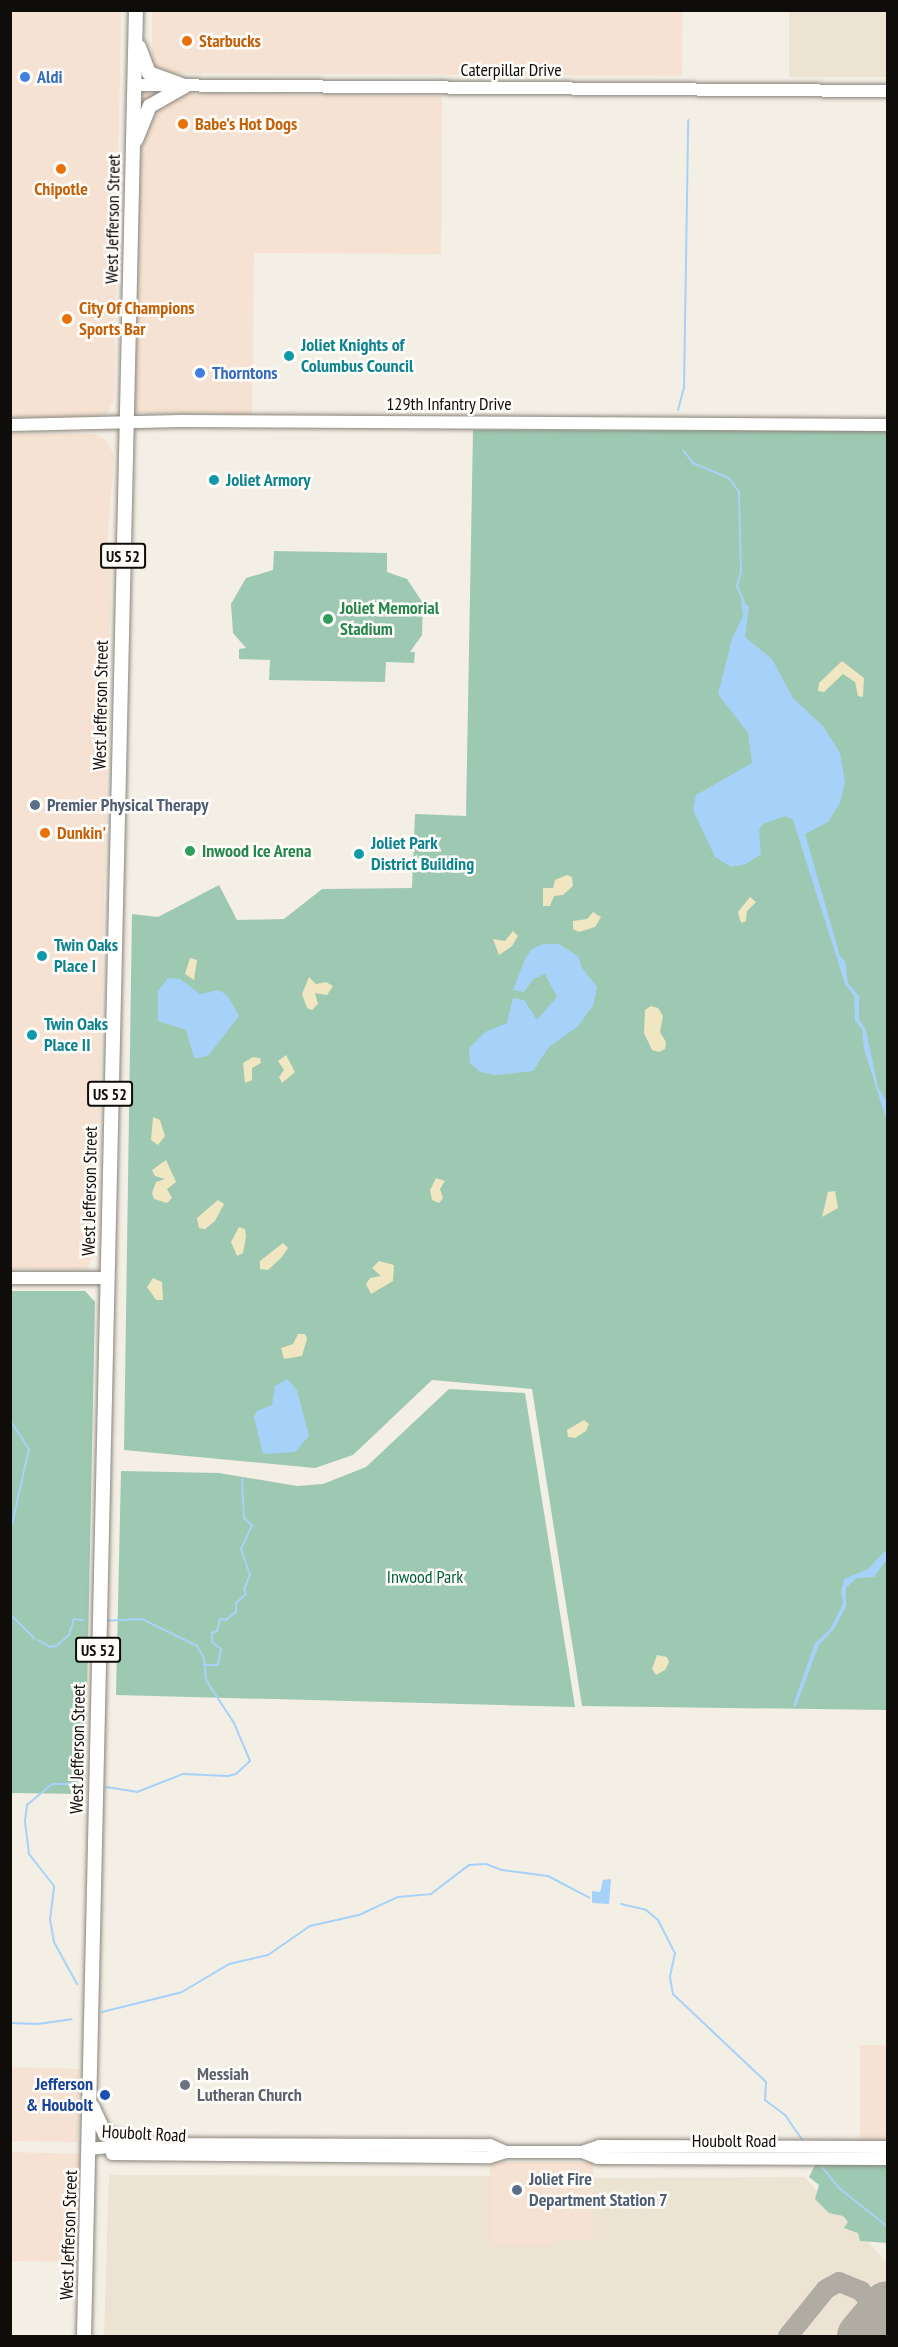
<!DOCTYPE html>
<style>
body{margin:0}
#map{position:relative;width:898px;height:2347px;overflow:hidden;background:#f4efe5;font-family:"PT Sans Narrow",sans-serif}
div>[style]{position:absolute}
.commercial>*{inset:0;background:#f5e2d2}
.built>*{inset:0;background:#ede3d3}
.green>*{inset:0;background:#9dc8b1}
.sand>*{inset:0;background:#f0e6c1}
.water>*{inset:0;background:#a6d2f9}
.stream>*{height:2px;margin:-1px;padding:0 1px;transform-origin:1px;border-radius:1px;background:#a6d2f9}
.taxiway>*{height:20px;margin:-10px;padding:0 10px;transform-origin:10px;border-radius:10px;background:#b0aca4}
.runway>*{height:48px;margin:-24px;padding:0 24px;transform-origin:24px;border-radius:24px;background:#b0aca4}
.roads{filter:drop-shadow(0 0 2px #89847b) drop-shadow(0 0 2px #89847b)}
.secondary>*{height:12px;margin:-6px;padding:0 6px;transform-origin:6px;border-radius:6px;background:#fff}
.primary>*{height:14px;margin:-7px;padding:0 7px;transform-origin:7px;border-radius:7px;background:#fff}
.dots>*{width:16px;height:16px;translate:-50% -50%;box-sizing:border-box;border:3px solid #fffdf9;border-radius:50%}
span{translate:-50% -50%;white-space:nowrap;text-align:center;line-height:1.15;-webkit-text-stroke:5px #fffdf9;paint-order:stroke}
.shield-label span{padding:2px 4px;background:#fffdf9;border:2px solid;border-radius:4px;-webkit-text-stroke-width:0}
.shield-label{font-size:16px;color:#0f0d0a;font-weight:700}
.food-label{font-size:18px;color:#c56008;font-weight:700}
.left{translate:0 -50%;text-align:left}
.street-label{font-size:18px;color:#0f0d0a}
.shop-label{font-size:18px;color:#366cbe;font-weight:700}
.culture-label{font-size:18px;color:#0d838f;font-weight:700}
.leisure-label{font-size:18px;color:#27864d;font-weight:700}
.service-label{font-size:18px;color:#4e5e75;font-weight:700}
.park-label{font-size:18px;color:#005e3d}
.worship-label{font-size:18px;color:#5b616d;font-weight:700}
.transit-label{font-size:18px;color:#164399;font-weight:700}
.right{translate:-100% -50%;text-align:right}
.frame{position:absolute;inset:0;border:12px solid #0f0d0a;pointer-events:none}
</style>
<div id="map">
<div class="commercial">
<div style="clip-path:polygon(11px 11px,121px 11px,114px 401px,107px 413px,92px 419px,11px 419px)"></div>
<div style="clip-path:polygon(152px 11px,683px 11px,682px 76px,152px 73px)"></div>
<div style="clip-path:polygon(142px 93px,442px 96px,441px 254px,254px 253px,252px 415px,134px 413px)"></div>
<div style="clip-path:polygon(11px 433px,95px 434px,106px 440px,114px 455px,107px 548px,111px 566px,98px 1180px,91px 1260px,87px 1269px,82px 1270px,11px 1269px)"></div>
<div style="clip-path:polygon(860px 2045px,887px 2045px,887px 2144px,860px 2144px)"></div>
<div style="clip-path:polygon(11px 2067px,79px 2069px,78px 2142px,11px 2141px)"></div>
<div style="clip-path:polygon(11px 2152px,80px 2154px,78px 2262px,11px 2261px)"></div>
<div style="clip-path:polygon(490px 2162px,593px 2162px,593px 2239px,555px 2239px,554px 2246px,490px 2246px)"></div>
</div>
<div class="built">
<div style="clip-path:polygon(789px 11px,887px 11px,887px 77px,789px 77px)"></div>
<div style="clip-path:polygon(109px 2175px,490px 2176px,490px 2246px,554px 2246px,554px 2239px,593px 2239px,593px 2178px,804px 2177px,887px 2262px,887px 2336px,104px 2336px)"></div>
</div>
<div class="green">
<div style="clip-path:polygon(473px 430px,887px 431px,887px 1710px,582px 1706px,532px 1389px,432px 1380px,353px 1455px,315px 1468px,124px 1450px,132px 914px,158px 917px,219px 885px,237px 920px,284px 919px,322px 889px,412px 888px,415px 814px,466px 816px)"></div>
<div style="clip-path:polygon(274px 551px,387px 553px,387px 572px,407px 579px,423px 603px,422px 635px,410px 652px,415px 652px,414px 663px,386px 662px,385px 682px,269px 680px,270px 660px,239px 659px,239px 649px,246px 648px,233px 633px,231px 604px,246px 578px,273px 570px)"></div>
<div style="clip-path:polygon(11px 1291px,85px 1291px,95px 1302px,85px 1794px,11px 1793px)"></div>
<div style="clip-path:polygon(449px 1389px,525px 1393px,575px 1707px,116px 1695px,121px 1471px,219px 1473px,297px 1486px,323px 1484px,366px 1467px)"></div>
<div style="clip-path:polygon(816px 2163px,887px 2163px,887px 2243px,860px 2241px,858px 2233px,844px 2228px,848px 2222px,843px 2216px,829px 2213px,815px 2199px,819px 2185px,809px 2177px)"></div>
</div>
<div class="sand">
<div style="clip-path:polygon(842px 661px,864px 678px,863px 697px,858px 696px,855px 682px,843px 674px,824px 692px,818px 691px,819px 683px)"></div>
<div style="clip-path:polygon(567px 875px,572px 877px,573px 886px,563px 895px,554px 896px,550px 906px,543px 906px,543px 888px,553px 888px,555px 880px)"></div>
<div style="clip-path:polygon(750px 897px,756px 902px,747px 911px,746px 921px,741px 923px,738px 912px)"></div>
<div style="clip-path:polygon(593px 912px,601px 917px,595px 927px,579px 932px,573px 929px,573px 921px,587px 919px)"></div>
<div style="clip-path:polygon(513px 931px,518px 936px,512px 946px,499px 955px,493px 939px,505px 941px)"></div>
<div style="clip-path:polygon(190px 958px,197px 960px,194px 980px,185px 974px)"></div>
<div style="clip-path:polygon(309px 977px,316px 984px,326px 982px,333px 986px,327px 995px,315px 993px,318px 1004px,312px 1010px,307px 1008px,302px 994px)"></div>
<div style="clip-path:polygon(651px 1006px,658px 1008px,663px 1016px,660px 1032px,666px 1042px,665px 1049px,659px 1052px,652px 1050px,644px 1033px,645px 1010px)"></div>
<div style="clip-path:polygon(286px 1055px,295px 1072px,282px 1083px,279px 1077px,284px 1070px,278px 1061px)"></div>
<div style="clip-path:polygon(253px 1057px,260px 1058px,261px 1063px,252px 1068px,252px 1080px,245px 1083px,243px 1063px)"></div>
<div style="clip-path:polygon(153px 1117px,160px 1120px,165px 1136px,158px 1145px,151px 1140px)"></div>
<div style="clip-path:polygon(166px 1160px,176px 1182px,167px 1189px,172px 1198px,167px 1203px,154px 1199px,152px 1193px,156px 1182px,165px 1179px,155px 1176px,152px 1170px)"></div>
<div style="clip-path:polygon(436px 1178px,445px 1181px,440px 1189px,443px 1198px,439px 1203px,432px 1200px,430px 1190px)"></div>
<div style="clip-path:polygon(835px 1191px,838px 1208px,822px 1217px,828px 1192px)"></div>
<div style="clip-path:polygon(218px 1200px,224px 1204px,215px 1221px,205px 1229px,199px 1228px,197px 1218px)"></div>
<div style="clip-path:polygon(239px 1227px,245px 1229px,246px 1237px,243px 1253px,237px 1256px,231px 1242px)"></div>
<div style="clip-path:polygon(283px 1243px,288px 1248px,281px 1258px,268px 1270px,260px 1269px,260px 1261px)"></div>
<div style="clip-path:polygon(379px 1261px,394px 1265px,393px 1281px,371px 1294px,366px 1284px,370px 1278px,381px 1276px,372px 1268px)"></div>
<div style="clip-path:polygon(153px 1278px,162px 1282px,163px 1300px,156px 1300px,147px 1287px)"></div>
<div style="clip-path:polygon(298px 1334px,305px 1334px,307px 1339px,302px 1356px,284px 1359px,281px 1348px,293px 1344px)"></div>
<div style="clip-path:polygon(584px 1420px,589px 1424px,586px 1431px,575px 1438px,568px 1437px,567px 1430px)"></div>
<div style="clip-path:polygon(657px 1655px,667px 1657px,669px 1662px,665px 1670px,656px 1675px,652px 1669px)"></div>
</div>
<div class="water">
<div style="clip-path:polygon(741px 600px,749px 607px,745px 637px,772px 659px,793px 698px,823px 726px,840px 753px,845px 782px,840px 803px,828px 822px,805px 834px,840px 956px,845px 961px,848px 983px,859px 996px,859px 1019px,866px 1030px,878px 1087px,887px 1102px,887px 1122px,864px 1049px,862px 1029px,855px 1021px,854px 996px,845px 984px,793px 820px,785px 816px,763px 824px,759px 830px,761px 854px,746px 864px,731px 867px,715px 857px,693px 810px,696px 795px,752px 763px,748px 733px,718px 694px,732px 639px,743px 616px)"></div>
<div style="clip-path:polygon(543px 944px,559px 944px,579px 957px,582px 968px,597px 987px,593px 1006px,577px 1027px,549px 1047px,533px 1071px,495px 1075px,480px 1072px,470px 1063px,469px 1048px,485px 1032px,507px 1023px,513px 998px,524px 1000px,537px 1020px,557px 997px,545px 974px,533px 979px,524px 992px,513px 990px,525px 959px,532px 949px)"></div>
<div style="clip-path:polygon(168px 978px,180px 979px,200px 994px,219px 990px,228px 996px,239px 1016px,208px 1056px,194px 1058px,186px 1030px,158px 1021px,158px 991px)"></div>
<div style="clip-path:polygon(287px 1379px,297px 1390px,309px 1436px,295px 1452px,263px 1454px,254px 1417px,257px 1411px,272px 1405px,275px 1386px)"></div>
<div style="clip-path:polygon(887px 1549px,887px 1559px,874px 1577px,857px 1578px,846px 1588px,846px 1607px,834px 1629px,819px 1645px,796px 1706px,793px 1705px,815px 1643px,830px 1629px,843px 1604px,841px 1591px,844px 1579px,868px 1569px)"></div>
<div style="clip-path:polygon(611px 1879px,609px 1904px,592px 1903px,592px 1891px,600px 1892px,603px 1880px)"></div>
</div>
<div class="stream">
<div style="left:678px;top:410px;width:23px;rotate:-75deg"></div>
<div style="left:684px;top:388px;width:268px;rotate:-89.1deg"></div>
<div style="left:683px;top:450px;width:16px;rotate:52deg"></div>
<div style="left:693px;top:463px;width:39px;rotate:23deg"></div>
<div style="left:729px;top:478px;width:17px;rotate:54deg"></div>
<div style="left:739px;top:492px;width:80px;rotate:88.6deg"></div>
<div style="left:741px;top:572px;width:15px;rotate:106deg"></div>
<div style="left:737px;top:586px;width:17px;rotate:66deg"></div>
<div style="left:10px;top:1420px;width:35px;rotate:57deg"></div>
<div style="left:29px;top:1449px;width:86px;rotate:102.7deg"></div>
<div style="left:10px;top:1614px;width:35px;rotate:45deg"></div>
<div style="left:38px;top:1640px;width:14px;rotate:30deg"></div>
<div style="left:50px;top:1647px;width:6px;rotate:-9deg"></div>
<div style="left:56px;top:1646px;width:17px;rotate:-40deg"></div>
<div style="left:69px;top:1635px;width:17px;rotate:-73deg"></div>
<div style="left:74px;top:1619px;width:9px;rotate:6deg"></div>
<div style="left:204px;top:1665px;width:14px"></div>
<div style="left:218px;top:1665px;width:16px;rotate:-79deg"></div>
<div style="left:221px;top:1649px;width:11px;rotate:-142deg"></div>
<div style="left:212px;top:1642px;width:9px;rotate:-90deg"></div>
<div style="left:212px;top:1633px;width:5px;rotate:-22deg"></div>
<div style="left:217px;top:1631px;width:12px;rotate:-76deg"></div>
<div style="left:220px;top:1619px;width:6px;rotate:9deg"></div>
<div style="left:226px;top:1620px;width:13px;rotate:-39deg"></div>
<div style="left:236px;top:1612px;width:9px;rotate:-90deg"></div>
<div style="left:236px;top:1603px;width:13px;rotate:-42deg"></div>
<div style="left:246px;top:1594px;width:5px;rotate:-112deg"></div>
<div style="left:244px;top:1589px;width:15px;rotate:-67deg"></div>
<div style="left:250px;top:1575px;width:28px;rotate:-109deg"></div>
<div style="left:241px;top:1549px;width:26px;rotate:-65deg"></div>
<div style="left:252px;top:1525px;width:11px;rotate:-139deg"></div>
<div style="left:244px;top:1518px;width:39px;rotate:-93deg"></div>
<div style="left:106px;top:1787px;width:31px;rotate:9deg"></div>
<div style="left:137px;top:1792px;width:49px;rotate:-21.4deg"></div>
<div style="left:183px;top:1774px;width:45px;rotate:2.5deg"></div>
<div style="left:228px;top:1776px;width:8px;rotate:-14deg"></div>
<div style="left:236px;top:1774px;width:19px;rotate:-43deg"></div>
<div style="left:250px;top:1761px;width:41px;rotate:-112.8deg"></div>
<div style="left:234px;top:1723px;width:51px;rotate:-123.1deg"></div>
<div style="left:206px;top:1680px;width:22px;rotate:-95deg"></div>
<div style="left:204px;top:1658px;width:14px;rotate:-120deg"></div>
<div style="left:197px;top:1646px;width:61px;rotate:-153.9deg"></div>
<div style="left:142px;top:1619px;width:34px;rotate:177deg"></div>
<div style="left:621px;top:1904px;width:26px;rotate:13deg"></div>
<div style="left:646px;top:1910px;width:16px;rotate:40deg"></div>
<div style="left:658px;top:1920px;width:37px;rotate:63deg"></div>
<div style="left:675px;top:1953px;width:25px;rotate:102deg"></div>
<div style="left:670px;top:1977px;width:17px;rotate:80deg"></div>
<div style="left:673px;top:1994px;width:128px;rotate:43.4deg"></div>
<div style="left:766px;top:2082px;width:18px;rotate:93deg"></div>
<div style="left:765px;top:2100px;width:25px;rotate:37deg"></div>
<div style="left:785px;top:2115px;width:32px;rotate:55deg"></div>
<div style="left:77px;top:1984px;width:48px;rotate:-118.7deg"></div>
<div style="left:54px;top:1942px;width:22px;rotate:-100deg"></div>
<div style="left:50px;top:1920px;width:34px;rotate:-83deg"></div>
<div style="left:54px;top:1886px;width:41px;rotate:-128deg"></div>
<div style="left:29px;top:1854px;width:34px;rotate:-97deg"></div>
<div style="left:25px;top:1820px;width:15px;rotate:-82deg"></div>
<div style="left:27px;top:1805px;width:33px;rotate:-40deg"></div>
<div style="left:52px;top:1784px;width:27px"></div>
<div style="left:102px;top:2012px;width:82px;rotate:-14deg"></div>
<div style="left:182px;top:1992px;width:55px;rotate:-30.8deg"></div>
<div style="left:229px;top:1964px;width:40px;rotate:-13deg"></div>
<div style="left:268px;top:1955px;width:51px;rotate:-34.6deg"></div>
<div style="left:310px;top:1926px;width:50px;rotate:-12.7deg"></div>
<div style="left:359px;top:1915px;width:43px;rotate:-24.8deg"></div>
<div style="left:398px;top:1897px;width:33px;rotate:-5deg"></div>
<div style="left:431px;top:1894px;width:48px;rotate:-37.3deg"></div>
<div style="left:469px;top:1865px;width:17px;rotate:-3deg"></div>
<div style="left:486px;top:1864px;width:17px;rotate:21deg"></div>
<div style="left:502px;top:1870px;width:46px;rotate:7.4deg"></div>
<div style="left:548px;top:1876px;width:47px;rotate:27.6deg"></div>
<div style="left:10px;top:2023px;width:28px;rotate:2deg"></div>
<div style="left:38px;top:2024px;width:34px;rotate:-8deg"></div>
<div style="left:822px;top:2167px;width:27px;rotate:51deg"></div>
<div style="left:839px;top:2188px;width:63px;rotate:38.5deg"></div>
</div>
<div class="taxiway">
<div style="left:788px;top:2336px;width:60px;rotate:-51deg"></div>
<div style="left:826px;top:2289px;width:15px;rotate:-28deg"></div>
<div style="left:839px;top:2282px;width:24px;rotate:22deg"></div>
<div style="left:861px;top:2291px;width:30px;rotate:50deg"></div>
</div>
<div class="runway">
<div style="left:861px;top:2336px;width:40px;rotate:-50deg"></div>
</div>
<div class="roads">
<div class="secondary">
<div style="left:135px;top:85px;width:753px;rotate:0.46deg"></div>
<div style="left:10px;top:425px;width:171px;rotate:-1.3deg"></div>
<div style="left:181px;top:421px;width:707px;rotate:0.32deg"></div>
<div style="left:10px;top:1278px;width:96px"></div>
<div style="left:89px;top:2149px;width:50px;rotate:-5.7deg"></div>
<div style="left:139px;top:2144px;width:351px;rotate:0.2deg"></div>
<div style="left:490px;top:2145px;width:17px;rotate:24deg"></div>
<div style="left:506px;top:2152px;width:76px"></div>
<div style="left:582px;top:2152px;width:18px;rotate:-19deg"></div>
<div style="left:599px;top:2146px;width:289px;rotate:0.2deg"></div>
<div style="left:582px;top:2152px;width:17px;rotate:21deg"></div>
<div style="left:598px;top:2158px;width:290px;rotate:0.2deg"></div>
<div style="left:112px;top:2154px;width:378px;rotate:0.5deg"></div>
<div style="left:490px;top:2157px;width:17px;rotate:-17deg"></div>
</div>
<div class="primary">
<div style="left:139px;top:47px;width:28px;rotate:69deg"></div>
<div style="left:149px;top:73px;width:38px;rotate:20deg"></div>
<div style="left:136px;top:140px;width:37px;rotate:-68deg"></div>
<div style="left:150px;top:106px;width:40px;rotate:-29.7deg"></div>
<div style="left:92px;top:2106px;width:31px;rotate:65deg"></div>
<div style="left:105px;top:2134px;width:35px;rotate:16deg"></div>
<div style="left:84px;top:2336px;width:2327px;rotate:-88.72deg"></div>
</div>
</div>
<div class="dots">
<div style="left:187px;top:41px;background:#e8710a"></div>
<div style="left:25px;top:77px;background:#3f7fe0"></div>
<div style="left:183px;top:124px;background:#e8710a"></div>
<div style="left:61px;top:169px;background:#e8710a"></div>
<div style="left:67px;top:319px;background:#e8710a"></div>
<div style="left:289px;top:356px;background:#0f9aa8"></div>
<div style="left:200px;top:373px;background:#3f7fe0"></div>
<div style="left:214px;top:480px;background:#0f9aa8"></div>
<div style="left:328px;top:619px;background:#2e9e5b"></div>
<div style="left:35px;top:805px;background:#5c6f8a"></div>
<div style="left:45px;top:833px;background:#e8710a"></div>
<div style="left:190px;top:851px;background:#2e9e5b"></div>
<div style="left:359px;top:854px;background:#0f9aa8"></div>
<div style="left:42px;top:956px;background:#0f9aa8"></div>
<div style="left:32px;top:1035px;background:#0f9aa8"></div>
<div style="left:185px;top:2085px;background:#6b7280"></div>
<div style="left:105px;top:2095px;background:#1a4fb4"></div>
<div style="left:517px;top:2190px;background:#5c6f8a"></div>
</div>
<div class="shield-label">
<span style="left:123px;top:556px">US 52</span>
<span style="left:110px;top:1094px">US 52</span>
<span style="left:98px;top:1650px">US 52</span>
</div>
<div class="food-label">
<span class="left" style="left:199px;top:41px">Starbucks</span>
<span class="left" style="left:195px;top:124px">Babe's Hot Dogs</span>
<span style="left:61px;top:189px">Chipotle</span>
<span class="left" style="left:79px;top:319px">City Of Champions<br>Sports Bar</span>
<span class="left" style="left:57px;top:833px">Dunkin'</span>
</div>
<div class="street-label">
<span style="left:511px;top:70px">Caterpillar Drive</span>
<span style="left:113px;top:219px;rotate:-89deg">West Jefferson Street</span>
<span style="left:449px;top:404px">129th Infantry Drive</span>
<span style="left:101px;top:705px;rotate:-89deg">West Jefferson Street</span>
<span style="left:90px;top:1191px;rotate:-89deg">West Jefferson Street</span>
<span style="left:78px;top:1749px;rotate:-89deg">West Jefferson Street</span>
<span style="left:144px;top:2134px;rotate:3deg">Houbolt Road</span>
<span style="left:734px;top:2141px">Houbolt Road</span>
<span style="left:69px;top:2235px;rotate:-88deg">West Jefferson Street</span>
</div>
<div class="shop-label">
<span class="left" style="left:37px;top:77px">Aldi</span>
<span class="left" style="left:212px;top:373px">Thorntons</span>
</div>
<div class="culture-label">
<span class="left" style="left:301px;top:356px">Joliet Knights of<br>Columbus Council</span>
<span class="left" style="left:226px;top:480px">Joliet Armory</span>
<span class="left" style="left:371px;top:854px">Joliet Park<br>District Building</span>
<span class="left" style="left:54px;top:956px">Twin Oaks<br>Place I</span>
<span class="left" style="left:44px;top:1035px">Twin Oaks<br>Place II</span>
</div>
<div class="leisure-label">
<span class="left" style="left:340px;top:619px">Joliet Memorial<br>Stadium</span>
<span class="left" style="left:202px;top:851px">Inwood Ice Arena</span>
</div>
<div class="service-label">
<span class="left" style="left:47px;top:805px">Premier Physical Therapy</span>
<span class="left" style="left:529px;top:2190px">Joliet Fire<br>Department Station 7</span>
</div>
<div class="park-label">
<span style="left:425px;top:1577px">Inwood Park</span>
</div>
<div class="worship-label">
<span class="left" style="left:197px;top:2085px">Messiah<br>Lutheran Church</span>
</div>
<div class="transit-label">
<span class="right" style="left:93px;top:2095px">Jefferson<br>&amp; Houbolt</span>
</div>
<div class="frame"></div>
</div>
